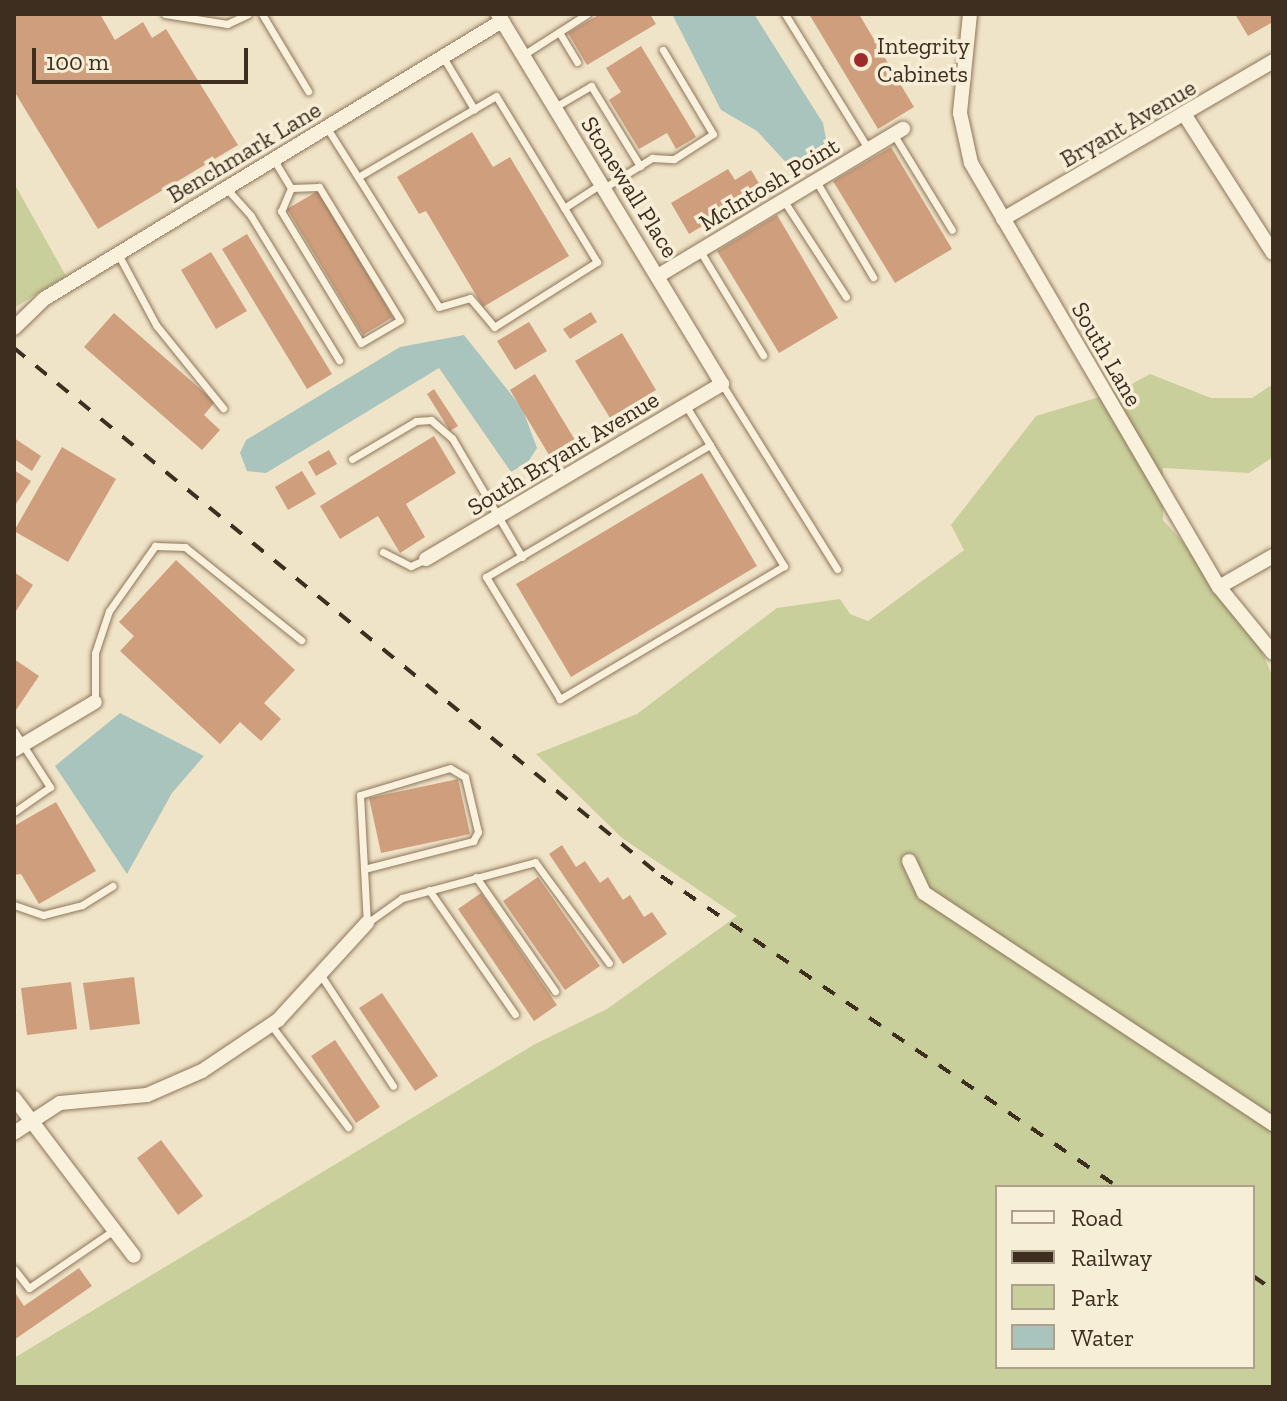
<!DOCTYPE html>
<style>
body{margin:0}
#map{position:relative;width:1287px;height:1401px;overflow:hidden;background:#f0e4c8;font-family:"Zilla Slab",serif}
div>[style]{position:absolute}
.green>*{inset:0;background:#c9cf9b}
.water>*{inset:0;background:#a9c4bc}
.building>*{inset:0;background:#cf9f7d}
.roads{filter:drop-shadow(0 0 2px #8d765c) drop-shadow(0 0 2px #8d765c)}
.service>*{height:7px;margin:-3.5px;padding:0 3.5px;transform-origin:3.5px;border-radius:3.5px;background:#faf1dc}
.minor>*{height:14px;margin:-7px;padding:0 7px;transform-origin:7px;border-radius:7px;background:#faf1dc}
.rail>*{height:4px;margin-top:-2px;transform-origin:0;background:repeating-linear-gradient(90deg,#3d2e20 0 14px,transparent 0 28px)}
.dots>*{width:22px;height:22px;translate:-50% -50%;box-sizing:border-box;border:4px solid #f7eed8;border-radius:50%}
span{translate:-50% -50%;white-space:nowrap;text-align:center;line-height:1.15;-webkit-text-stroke:7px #f7eed8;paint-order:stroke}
.poi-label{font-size:24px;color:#3d2e20}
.left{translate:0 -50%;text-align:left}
.street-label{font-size:24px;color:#3d2e20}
.frame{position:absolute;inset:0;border:16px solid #3d2e20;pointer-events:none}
.legend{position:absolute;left:995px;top:1185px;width:260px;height:184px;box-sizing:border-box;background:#f7eed8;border:2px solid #ada18e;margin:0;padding:10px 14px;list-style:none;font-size:24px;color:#3d2e20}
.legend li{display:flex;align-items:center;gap:16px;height:40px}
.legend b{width:40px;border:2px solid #ada18e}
.scale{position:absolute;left:32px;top:48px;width:216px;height:36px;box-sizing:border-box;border:4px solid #3d2e20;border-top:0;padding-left:10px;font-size:24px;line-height:28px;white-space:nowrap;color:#3d2e20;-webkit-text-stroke:6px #f7eed8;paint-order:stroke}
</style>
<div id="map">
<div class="green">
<div style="clip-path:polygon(14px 183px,66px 276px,14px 308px)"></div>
<div style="clip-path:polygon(evenodd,1150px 374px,1211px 398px,1252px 398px,1273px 384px,1273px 457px,1249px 473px,1163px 468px,1163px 520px,1243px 609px,1273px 677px,1273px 1387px,14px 1387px,14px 1358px,535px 1044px,607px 1009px,737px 916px,622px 838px,536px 754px,637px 714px,777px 608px,840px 599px,850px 614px,868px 621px,964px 550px,951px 525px,1036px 416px,1119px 391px,1150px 374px,997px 1187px,1253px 1187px,1253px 1367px,997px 1367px,997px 1187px)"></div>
</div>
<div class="water">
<div style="clip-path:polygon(672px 14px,754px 14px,823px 123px,829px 155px,794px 171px,757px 131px,721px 110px)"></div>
<div style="clip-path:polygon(464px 335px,522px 408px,537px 448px,528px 462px,511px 472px,439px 368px,266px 473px,247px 471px,240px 453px,246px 440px,400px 347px)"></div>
<div style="clip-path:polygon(120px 713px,204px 756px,172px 793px,127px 874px,55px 766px)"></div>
</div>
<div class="building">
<div style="clip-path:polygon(14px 14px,100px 14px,115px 40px,143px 22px,152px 38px,166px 29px,238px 145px,98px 229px,14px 91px)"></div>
<div style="clip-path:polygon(600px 14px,650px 14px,656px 24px,587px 65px,568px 33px)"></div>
<div style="clip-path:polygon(809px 14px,859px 14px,914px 107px,878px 129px)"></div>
<div style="clip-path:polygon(1235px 14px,1273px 14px,1273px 22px,1248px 36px)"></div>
<div style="clip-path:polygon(641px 46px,696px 137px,676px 149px,667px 133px,639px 149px,609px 100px,621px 92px,606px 68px)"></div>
<div style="clip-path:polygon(472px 132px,493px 167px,510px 157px,569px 256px,483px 307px,426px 211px,419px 214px,397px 177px)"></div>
<div style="clip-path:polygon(891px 147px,952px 249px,895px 283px,833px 181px)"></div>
<div style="clip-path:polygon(728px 169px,735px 180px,751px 170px,763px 190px,689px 234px,671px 203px)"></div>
<div style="clip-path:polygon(318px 191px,393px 317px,363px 335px,287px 209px)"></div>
<div style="clip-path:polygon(777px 215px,838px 318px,779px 353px,717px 251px)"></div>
<div style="clip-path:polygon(247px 234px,332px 374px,307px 389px,222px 249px)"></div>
<div style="clip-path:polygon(211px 252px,247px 311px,216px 329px,181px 270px)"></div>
<div style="clip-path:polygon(591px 312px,597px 322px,570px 339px,563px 329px)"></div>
<div style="clip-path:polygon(114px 313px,215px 402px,204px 415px,220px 430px,202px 450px,84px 347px)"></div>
<div style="clip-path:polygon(529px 322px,547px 351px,515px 370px,497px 341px)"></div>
<div style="clip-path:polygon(622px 333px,656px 390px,610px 418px,575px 361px)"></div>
<div style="clip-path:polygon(535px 374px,575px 440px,549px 455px,510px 390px)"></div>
<div style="clip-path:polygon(434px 389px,458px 426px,450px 431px,427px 394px)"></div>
<div style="clip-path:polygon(434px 436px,456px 473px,406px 504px,425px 537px,400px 553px,378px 516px,340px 539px,320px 506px)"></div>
<div style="clip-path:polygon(14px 438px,41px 456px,32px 471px,14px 459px)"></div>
<div style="clip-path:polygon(62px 447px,116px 479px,68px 562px,14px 531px)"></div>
<div style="clip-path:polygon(329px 450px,337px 464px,316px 476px,308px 462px)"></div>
<div style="clip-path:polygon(14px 470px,31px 481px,14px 507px)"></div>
<div style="clip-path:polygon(302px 471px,316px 494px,288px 510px,275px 487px)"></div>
<div style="clip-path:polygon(702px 473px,757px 566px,571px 677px,516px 584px)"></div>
<div style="clip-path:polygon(176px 560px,295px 670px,264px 703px,281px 719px,261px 741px,240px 722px,220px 744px,120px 651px,134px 636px,119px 622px)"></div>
<div style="clip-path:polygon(14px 572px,33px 585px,14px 614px)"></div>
<div style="clip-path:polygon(14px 659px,39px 676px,14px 713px)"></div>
<div style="clip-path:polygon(458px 779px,470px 834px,381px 853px,369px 798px)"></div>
<div style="clip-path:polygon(56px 802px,96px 871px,39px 904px,21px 874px,14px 875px,14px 826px)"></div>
<div style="clip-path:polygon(562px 845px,576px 867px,585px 861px,600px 883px,608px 877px,623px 900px,630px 895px,644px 917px,652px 912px,667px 934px,623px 964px,549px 854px)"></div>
<div style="clip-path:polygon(538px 877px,600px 966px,565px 990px,503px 901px)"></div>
<div style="clip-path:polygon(481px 893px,557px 1005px,534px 1021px,458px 909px)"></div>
<div style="clip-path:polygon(134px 977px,140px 1024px,90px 1030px,83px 983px)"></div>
<div style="clip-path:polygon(71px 982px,77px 1029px,27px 1035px,21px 988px)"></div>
<div style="clip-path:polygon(382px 993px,438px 1076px,415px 1091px,359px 1008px)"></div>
<div style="clip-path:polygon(335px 1040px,380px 1107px,356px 1123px,311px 1056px)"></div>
<div style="clip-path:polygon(161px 1140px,203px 1196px,178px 1215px,137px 1158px)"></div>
<div style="clip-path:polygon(79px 1268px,92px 1286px,14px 1340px,14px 1291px,24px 1306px)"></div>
</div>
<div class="roads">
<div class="service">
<div style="left:165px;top:14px;width:63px;rotate:9.2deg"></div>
<div style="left:227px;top:24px;width:23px;rotate:-25deg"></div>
<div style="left:262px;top:14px;width:90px;rotate:59.1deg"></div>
<div style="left:785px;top:14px;width:160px;rotate:58.3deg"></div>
<div style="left:559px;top:32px;width:35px;rotate:59deg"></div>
<div style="left:523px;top:55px;width:76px;rotate:-32.6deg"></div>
<div style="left:443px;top:57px;width:61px;rotate:59.2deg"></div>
<div style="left:555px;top:107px;width:42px;rotate:-30.3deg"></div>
<div style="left:591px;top:86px;width:94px;rotate:58.5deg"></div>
<div style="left:327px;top:128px;width:58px;rotate:57.7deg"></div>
<div style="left:358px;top:177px;width:153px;rotate:58.1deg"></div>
<div style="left:439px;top:307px;width:32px;rotate:-16deg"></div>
<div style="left:470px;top:298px;width:38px;rotate:50deg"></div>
<div style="left:494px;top:327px;width:122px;rotate:-32.3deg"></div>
<div style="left:597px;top:262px;width:194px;rotate:-121.3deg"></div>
<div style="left:496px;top:96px;width:160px;rotate:149.6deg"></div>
<div style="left:894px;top:135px;width:111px;rotate:58.6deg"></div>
<div style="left:274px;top:160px;width:33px;rotate:59deg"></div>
<div style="left:291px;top:188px;width:25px;rotate:113deg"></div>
<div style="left:281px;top:211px;width:154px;rotate:58.8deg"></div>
<div style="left:361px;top:343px;width:45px;rotate:-30.5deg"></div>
<div style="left:400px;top:320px;width:156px;rotate:-121.3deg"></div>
<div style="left:319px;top:187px;width:28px;rotate:178deg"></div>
<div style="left:816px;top:181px;width:112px;rotate:59.3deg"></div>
<div style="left:604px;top:188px;width:57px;rotate:-32deg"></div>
<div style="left:652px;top:158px;width:22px;rotate:3deg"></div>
<div style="left:674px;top:159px;width:46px;rotate:-32.7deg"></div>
<div style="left:713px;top:134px;width:98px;rotate:-120.8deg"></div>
<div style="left:227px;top:189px;width:36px;rotate:48deg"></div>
<div style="left:251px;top:216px;width:169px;rotate:58.6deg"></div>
<div style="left:784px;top:201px;width:114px;rotate:57.1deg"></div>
<div style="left:564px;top:208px;width:44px;rotate:-33deg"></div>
<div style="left:700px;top:251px;width:122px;rotate:58.8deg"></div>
<div style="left:118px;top:254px;width:81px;rotate:61.8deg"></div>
<div style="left:156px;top:325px;width:107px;rotate:51.1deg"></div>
<div style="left:722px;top:384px;width:218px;rotate:58.1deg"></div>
<div style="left:686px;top:406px;width:46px;rotate:58.4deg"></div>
<div style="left:710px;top:445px;width:142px;rotate:58.6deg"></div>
<div style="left:784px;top:566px;width:261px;rotate:149.3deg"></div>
<div style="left:560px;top:699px;width:143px;rotate:-121.2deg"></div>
<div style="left:486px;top:577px;width:260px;rotate:-30.5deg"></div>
<div style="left:352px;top:459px;width:74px;rotate:-30.7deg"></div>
<div style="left:416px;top:421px;width:15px;rotate:-4deg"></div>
<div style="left:431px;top:420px;width:28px;rotate:41deg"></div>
<div style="left:452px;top:438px;width:138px;rotate:59.5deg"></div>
<div style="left:383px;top:552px;width:31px;rotate:27deg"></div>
<div style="left:411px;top:566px;width:17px;rotate:-25deg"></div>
<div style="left:95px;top:702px;width:49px;rotate:-90deg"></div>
<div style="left:95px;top:653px;width:44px;rotate:-71.6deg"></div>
<div style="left:109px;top:611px;width:80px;rotate:-54.7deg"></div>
<div style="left:155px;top:546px;width:30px;rotate:2deg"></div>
<div style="left:185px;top:547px;width:149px;rotate:38.7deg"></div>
<div style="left:14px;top:731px;width:67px;rotate:57.3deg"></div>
<div style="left:50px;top:787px;width:44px;rotate:145.2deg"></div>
<div style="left:364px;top:869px;width:113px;rotate:-14.4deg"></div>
<div style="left:473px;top:841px;width:10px;rotate:-61deg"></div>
<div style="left:478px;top:832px;width:57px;rotate:-103.3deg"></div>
<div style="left:465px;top:777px;width:17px;rotate:-149deg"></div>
<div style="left:450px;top:768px;width:94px;rotate:163.3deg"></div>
<div style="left:360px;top:795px;width:128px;rotate:86.9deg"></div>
<div style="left:476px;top:877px;width:139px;rotate:55.3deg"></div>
<div style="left:429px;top:890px;width:151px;rotate:55.3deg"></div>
<div style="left:14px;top:905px;width:31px;rotate:19deg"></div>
<div style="left:43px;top:915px;width:40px;rotate:-14.4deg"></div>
<div style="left:82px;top:905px;width:36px;rotate:-32deg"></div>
<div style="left:367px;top:923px;width:43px;rotate:-35.5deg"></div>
<div style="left:402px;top:898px;width:138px;rotate:-15.1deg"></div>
<div style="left:535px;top:862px;width:125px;rotate:53.8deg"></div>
<div style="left:322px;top:977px;width:130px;rotate:56.9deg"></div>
<div style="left:271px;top:1025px;width:128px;rotate:53deg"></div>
<div style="left:14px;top:1269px;width:24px;rotate:52deg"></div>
<div style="left:29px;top:1288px;width:103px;rotate:-34.3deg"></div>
</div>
<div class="minor">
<div style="left:970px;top:14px;width:100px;rotate:95.8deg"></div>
<div style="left:960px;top:113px;width:51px;rotate:77.6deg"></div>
<div style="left:971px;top:163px;width:491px;rotate:59.7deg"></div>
<div style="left:1219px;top:587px;width:85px;rotate:50.7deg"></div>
<div style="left:1186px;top:117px;width:161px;rotate:57.4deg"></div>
<div style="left:1003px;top:219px;width:313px;rotate:-30.3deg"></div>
<div style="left:658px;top:276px;width:286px;rotate:-31deg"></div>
<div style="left:14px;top:328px;width:42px;rotate:-44deg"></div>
<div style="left:44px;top:299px;width:536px;rotate:-31.26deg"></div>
<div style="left:426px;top:559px;width:344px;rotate:-30.6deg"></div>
<div style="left:722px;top:384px;width:433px;rotate:-121.2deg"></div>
<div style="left:1219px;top:587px;width:62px;rotate:-29.9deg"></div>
<div style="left:14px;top:750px;width:94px;rotate:-30.7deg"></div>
<div style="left:909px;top:861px;width:35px;rotate:65deg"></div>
<div style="left:924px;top:893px;width:419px;rotate:33.5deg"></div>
<div style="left:14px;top:1098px;width:198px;rotate:52.8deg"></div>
<div style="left:14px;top:1133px;width:55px;rotate:-33.1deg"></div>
<div style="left:60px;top:1103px;width:87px;rotate:-5.3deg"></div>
<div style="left:147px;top:1095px;width:60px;rotate:-23.6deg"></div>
<div style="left:202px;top:1071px;width:92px;rotate:-33.9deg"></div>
<div style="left:278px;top:1020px;width:132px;rotate:-47.5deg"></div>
</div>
</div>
<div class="rail">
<div style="left:14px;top:348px;width:835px;rotate:39.22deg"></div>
<div style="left:661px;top:876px;width:553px;rotate:34.24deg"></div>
<div style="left:1253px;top:1276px;width:24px;rotate:35deg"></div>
</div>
<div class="dots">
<div style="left:861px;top:60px;background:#9e2a2b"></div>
</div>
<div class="poi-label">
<span class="left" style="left:877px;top:60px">Integrity<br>Cabinets</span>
</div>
<div class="street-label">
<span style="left:1128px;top:123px;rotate:-30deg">Bryant Avenue</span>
<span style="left:244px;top:152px;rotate:-31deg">Benchmark Lane</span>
<span style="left:769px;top:184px;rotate:-31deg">McIntosh Point</span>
<span style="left:630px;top:187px;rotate:58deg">Stonewall Place</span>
<span style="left:1107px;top:354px;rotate:60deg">South Lane</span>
<span style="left:563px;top:453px;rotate:-31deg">South Bryant Avenue</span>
</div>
<div class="frame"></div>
<ul class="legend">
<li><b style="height:10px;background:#faf1dc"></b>Road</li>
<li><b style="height:10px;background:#3d2e20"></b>Railway</li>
<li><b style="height:22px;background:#c9cf9b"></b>Park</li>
<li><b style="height:22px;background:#a9c4bc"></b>Water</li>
</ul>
<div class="scale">100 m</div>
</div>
